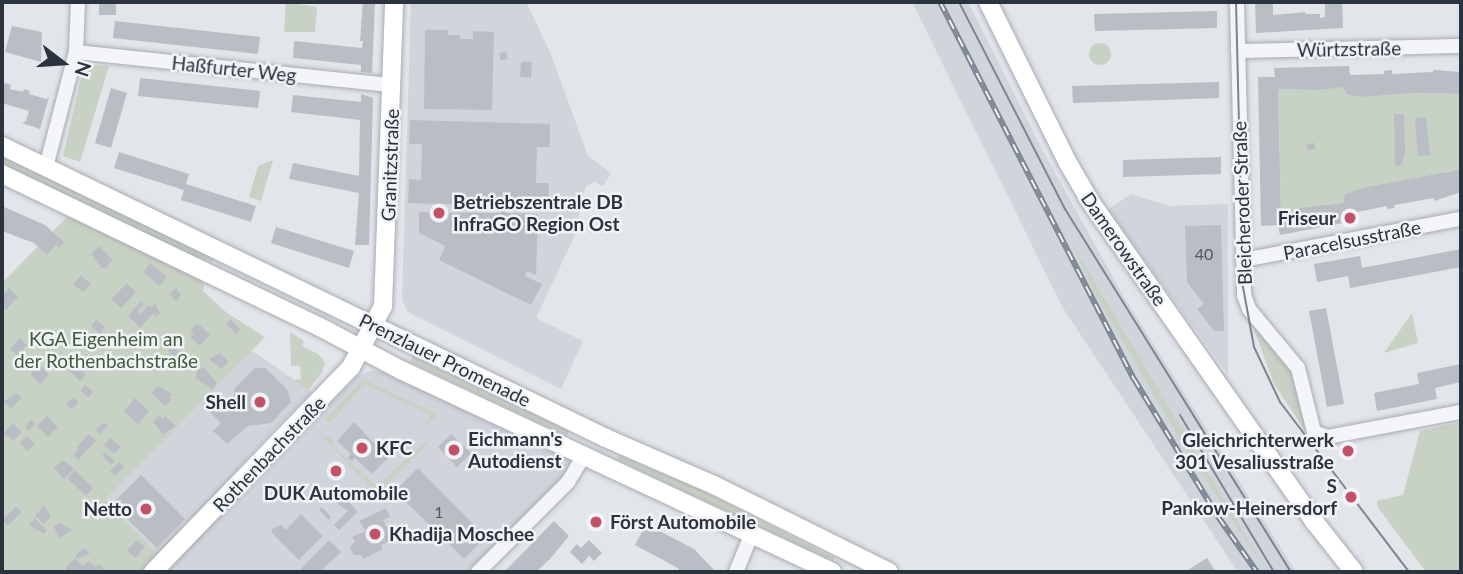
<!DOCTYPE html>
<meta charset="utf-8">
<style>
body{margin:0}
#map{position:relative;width:1463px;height:574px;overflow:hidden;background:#e2e5e9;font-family:Lato,sans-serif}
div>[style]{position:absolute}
.built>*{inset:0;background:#d0d4db}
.green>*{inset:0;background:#c8d2c4}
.round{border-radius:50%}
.building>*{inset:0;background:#b9bec5}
.roads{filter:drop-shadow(0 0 2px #a7acb3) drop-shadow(0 0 2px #a7acb3)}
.minor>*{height:14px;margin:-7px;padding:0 7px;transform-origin:7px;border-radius:7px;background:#f4f5f8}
.major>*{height:18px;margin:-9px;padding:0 9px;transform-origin:9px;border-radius:9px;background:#fff}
.tram>*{height:2px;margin:-1px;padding:0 1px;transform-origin:1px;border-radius:1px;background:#7c8591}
.rail>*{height:6px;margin-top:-3px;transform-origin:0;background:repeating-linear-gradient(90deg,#f1f4f7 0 10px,#7c8591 0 20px);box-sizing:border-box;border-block:2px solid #7c8591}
.dots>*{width:19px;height:19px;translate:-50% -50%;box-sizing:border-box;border:4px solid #f1f4f7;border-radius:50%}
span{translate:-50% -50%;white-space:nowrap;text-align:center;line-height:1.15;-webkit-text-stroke:5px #f1f4f7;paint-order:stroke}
.number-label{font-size:16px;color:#4e5660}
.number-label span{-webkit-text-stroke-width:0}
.street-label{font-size:19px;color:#2b333f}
.poi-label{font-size:19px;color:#2b333f;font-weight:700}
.left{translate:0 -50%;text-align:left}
.right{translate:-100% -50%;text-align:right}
.park-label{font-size:19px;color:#415a3a}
.frame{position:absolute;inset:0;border:4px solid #2b333f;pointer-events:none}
.north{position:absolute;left:28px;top:28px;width:70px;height:70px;-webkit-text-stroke:5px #f1f4f7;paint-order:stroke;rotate:107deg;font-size:19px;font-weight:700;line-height:28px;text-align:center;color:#2b333f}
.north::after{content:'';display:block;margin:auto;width:24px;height:32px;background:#2b333f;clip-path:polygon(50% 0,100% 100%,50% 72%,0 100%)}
</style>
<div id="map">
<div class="built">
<div style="clip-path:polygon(411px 2px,526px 2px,550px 52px,588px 156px,611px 173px,603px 186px,595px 182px,586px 186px,573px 239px,536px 318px,583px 341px,561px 389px,412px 314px,407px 311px,402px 300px)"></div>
<div style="clip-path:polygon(912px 2px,968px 2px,1042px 149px,1121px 292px,1296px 572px,1238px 572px,1063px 308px)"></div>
<div style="clip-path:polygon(1131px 194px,1169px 206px,1228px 204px,1228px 374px,1108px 210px)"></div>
<div style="clip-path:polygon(251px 350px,312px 392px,260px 444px,161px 557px,105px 500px)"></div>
<div style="clip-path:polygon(374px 370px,384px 372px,569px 460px,573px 468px,468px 572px,162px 572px,357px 376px)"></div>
</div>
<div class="green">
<div style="clip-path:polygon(286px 2px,317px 7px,315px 32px,284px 32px)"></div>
<div class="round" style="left:1089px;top:43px;width:22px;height:22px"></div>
<div style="clip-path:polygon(84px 64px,109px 66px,80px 162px,63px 156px)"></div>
<div style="clip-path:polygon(1327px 87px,1343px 87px,1347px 95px,1365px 97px,1413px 93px,1461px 94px,1461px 172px,1450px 171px,1343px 200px,1343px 203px,1298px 208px,1298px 211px,1281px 214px,1278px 89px,1320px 90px)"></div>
<div style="clip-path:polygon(2px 152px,216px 256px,213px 262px,176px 250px,2px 167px)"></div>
<div style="clip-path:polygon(273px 160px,261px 201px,249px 197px,258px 166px)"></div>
<div style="clip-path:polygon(68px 216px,201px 280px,204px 284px,203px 291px,227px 313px,265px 337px,105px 500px,161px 557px,145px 572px,2px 572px,2px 283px)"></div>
<div style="clip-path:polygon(1071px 242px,1267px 572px,1185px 449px,1093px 290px)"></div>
<div style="clip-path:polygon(1412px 313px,1418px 343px,1384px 353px)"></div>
<div style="clip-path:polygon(1252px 324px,1294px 374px,1301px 387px,1309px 437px,1274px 384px)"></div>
<div style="clip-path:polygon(290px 332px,304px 341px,302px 346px,318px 354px,325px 362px,322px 373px,308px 390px,294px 380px,301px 379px,300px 366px,291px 366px)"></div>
<div style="clip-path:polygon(413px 356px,569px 431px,567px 436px,410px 362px)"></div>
<div style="clip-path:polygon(363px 379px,437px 414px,437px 417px,427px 424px,430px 415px,365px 384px,331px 422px,324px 420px)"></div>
<div style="clip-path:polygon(1461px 422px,1461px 572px,1426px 572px,1377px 506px,1377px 501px,1403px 495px,1420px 431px)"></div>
<div style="clip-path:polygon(315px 429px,324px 436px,332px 437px,333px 446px,377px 486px,425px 442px,427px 444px,377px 494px)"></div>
<div style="clip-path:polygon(619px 455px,699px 489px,835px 558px,833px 561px,616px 459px)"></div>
</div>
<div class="building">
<div style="clip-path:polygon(99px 2px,116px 2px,116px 15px,99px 15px)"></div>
<div style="clip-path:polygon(363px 2px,375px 2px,372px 73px,361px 72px,361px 65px,293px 58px,294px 41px,362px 48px,363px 41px,360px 41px)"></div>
<div style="clip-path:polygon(1255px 2px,1273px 2px,1273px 15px,1306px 12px,1305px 14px,1320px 14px,1320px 18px,1325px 17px,1325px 2px,1342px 2px,1343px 28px,1256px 33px)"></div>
<div style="clip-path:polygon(1217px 11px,1217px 28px,1095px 31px,1094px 14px)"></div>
<div style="clip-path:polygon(115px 21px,260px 37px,258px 54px,113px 38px)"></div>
<div style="clip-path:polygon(12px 26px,42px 32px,41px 62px,5px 52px)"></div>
<div style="clip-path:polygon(425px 30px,448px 30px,448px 35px,460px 35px,460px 39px,473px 39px,473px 31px,494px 32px,492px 110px,424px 109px)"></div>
<div style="clip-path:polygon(506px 52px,508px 59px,501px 60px,499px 53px)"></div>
<div style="clip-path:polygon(521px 62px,532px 62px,531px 78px,520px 77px)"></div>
<div style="clip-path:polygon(1349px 66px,1350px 75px,1384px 74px,1384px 71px,1392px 70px,1392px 74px,1433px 72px,1433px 70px,1461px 72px,1461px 94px,1413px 93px,1365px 97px,1347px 95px,1343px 87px,1319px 90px,1278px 89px,1281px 214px,1298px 211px,1298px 208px,1343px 203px,1345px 194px,1362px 188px,1458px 170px,1461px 172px,1461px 192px,1434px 201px,1434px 198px,1394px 205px,1395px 208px,1387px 209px,1387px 206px,1352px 213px,1354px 221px,1280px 235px,1278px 225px,1261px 226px,1258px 77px,1275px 77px,1274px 68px)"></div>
<div style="clip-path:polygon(140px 78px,260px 91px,258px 108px,138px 96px)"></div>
<div style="clip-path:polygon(1219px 82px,1219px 98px,1073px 103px,1072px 86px)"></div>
<div style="clip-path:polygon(5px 83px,11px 85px,10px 89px,23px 92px,24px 89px,30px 91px,29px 94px,46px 99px,49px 97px,40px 129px,22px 123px,26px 121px,29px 111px,2px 103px,2px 86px)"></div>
<div style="clip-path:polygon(111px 88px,127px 93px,111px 148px,95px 143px)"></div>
<div style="clip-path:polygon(361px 94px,373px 98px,369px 245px,355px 245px,359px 193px,289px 179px,293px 163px,359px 176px,360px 120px,291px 112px,293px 95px,361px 102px)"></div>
<div style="clip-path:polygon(1394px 114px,1404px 114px,1405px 150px,1402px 165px,1395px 166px)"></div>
<div style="clip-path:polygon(1426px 117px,1430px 155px,1418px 156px,1415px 118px)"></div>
<div style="clip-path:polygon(410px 120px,550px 124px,550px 147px,537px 147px,536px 183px,549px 183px,548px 206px,507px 206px,506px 213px,538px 214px,536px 275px,527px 271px,525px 276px,542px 284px,531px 305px,439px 260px,445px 246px,419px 233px,419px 212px,500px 213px,500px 206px,408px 203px,409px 179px,421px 180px,422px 144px,409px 144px)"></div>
<div style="clip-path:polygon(1315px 143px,1315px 149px,1307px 150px,1307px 144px)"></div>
<div style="clip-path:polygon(119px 152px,189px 174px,186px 184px,256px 206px,251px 222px,181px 200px,184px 190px,114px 168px)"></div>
<div style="clip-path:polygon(1221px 157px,1221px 174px,1123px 177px,1123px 160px)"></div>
<div style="clip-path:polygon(2px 206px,45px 225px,65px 243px,59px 248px,56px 245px,47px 255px,34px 243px,2px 231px)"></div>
<div style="clip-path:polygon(1221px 225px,1224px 331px,1214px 331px,1197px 309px,1204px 304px,1187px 282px,1185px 226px)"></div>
<div style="clip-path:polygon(276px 227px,354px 251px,349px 268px,271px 243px)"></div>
<div style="clip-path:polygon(99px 246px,113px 260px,106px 268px,101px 268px,91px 254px)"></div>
<div style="clip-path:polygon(1461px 249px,1461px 267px,1350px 288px,1348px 276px,1317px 282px,1314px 264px,1360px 256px,1362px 268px)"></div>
<div style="clip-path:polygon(150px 263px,167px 277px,159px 286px,143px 272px)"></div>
<div style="clip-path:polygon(81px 275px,91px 284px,83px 292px,73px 284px)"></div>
<div style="clip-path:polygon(127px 283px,136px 292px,121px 308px,111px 299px)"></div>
<div style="clip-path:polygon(9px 288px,18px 297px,6px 310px,2px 306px,2px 296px)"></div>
<div style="clip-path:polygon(176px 288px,181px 295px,176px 301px,169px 294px)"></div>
<div style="clip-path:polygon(141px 301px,144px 304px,138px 311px,141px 314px,148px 305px,150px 308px,155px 304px,160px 313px,156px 317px,153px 314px,140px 328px,128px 316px)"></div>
<div style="clip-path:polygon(1326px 308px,1344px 404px,1327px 407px,1309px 311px)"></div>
<div style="clip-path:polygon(230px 319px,240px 329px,236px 334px,226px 324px)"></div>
<div style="clip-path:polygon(96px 320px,105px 327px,100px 334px,91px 326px)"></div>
<div style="clip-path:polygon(197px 323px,210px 334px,200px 346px,190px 337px,194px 334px,190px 331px)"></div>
<div style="clip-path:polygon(20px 338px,27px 345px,17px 355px,10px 349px)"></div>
<div style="clip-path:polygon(173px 346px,181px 353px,174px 360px,168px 351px)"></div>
<div style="clip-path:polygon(220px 353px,229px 362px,221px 369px,209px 359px)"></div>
<div style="clip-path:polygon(77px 355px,88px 366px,83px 371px,86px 375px,80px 381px,65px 367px)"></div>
<div style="clip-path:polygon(1461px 364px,1461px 382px,1435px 388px,1437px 399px,1377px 411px,1374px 393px,1419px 384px,1417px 373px)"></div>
<div style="clip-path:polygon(40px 365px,49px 374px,40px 384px,30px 375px)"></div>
<div style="clip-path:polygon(204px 367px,217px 383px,213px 389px,195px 378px,198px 370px)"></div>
<div style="clip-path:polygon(255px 368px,265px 368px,287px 389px,291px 402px,271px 423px,248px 426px,227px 444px,213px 431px,221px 423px,207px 409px,220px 395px,232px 406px,235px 388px)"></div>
<div style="clip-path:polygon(85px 385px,93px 392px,88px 398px,80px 390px)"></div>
<div style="clip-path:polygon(158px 386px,172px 394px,169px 397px,172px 399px,165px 406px,151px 393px)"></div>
<div style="clip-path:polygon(17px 393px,22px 398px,11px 409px,4px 401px)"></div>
<div style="clip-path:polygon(73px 397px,79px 402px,72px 410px,66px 404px)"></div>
<div style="clip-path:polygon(135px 398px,149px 411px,138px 424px,124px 411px)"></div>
<div style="clip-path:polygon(159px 415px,163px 419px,165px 416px,176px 426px,163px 434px,153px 422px)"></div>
<div style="clip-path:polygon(47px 416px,58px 427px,48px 437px,37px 426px)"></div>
<div style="clip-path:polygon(31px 420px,35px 424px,29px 431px,25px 427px)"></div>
<div style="clip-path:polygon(104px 422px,108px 426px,100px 434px,96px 430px)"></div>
<div style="clip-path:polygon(354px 422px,388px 458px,372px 474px,355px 458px,352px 461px,348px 458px,351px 454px,337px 441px)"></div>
<div style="clip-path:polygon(13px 423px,22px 432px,13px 441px,4px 433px)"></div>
<div style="clip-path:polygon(89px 434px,96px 441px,78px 460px,73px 455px,78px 450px,76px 448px)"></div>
<div style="clip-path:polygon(451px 434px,471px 453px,457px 467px,438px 447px)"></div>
<div style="clip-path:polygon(26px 436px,35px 444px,27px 451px,20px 443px)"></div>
<div style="clip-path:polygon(110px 438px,121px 447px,114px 454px,104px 445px)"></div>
<div style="clip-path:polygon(1350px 442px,1352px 459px,1347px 460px,1344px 443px)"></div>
<div style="clip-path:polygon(105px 452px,115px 461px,111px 465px,102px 456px)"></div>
<div style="clip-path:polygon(64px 460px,74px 469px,64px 479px,53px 468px)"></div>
<div style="clip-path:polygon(119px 462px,124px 467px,115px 476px,110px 471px)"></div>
<div style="clip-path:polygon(418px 468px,486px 537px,464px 559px,395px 491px)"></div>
<div style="clip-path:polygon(75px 470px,93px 488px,86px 496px,67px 478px)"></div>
<div style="clip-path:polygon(141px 475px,185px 519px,157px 548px,112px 504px)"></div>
<div style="clip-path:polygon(334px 490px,340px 496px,333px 503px,327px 497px)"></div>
<div style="clip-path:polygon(343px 496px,358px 512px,339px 530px,334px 525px,348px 511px,336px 503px)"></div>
<div style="clip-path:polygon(44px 505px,51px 517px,44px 524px,35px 516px)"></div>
<div style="clip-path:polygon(16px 506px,22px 512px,8px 526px,3px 520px)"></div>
<div style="clip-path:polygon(322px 507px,331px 517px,329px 520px,319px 510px)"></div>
<div style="clip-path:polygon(386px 508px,390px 517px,383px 520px,390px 534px,394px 533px,393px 539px,381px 545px,383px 549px,363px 559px,361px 555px,354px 555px,350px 547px,355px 541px,352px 537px,366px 531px,359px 521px)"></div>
<div style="clip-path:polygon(301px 514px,323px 536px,299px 560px,272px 533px,272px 529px,281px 525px,286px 530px)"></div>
<div style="clip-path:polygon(35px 518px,47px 531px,44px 534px,29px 525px)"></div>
<div style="clip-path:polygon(554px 521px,569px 536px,550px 559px,536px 572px,504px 572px)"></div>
<div style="clip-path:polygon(59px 522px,72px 530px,59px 538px,54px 527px)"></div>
<div style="clip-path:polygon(646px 524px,694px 549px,715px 571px,679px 572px,678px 568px,635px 545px)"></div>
<div style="clip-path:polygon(137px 540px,145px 547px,135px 558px,127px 550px)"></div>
<div style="clip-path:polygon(329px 540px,341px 552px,320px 572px,302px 572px,300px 570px)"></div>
<div style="clip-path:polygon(589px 540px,602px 553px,594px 561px,589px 556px,582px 564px,570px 552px,577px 544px,581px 548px)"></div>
<div style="clip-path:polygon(83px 548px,90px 553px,78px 559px,75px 556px)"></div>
<div style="clip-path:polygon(75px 558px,83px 566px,89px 561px,95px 567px,99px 564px,104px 569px,100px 572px,69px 572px,65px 569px)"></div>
<div style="clip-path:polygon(1207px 558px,1216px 572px,1189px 572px,1188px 570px)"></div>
</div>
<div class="roads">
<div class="minor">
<div style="left:1237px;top:2px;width:293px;rotate:88.6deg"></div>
<div style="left:1244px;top:295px;width:15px;rotate:70deg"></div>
<div style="left:1249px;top:309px;width:77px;rotate:50.3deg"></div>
<div style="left:1298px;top:368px;width:66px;rotate:76deg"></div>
<div style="left:1314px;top:432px;width:14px;rotate:21deg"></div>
<div style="left:1327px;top:437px;width:136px;rotate:-10.6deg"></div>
<div style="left:1238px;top:51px;width:223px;rotate:-1.3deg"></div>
<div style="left:76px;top:52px;width:318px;rotate:6deg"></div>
<div style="left:46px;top:167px;width:119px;rotate:-75.4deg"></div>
<div style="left:76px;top:52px;width:50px;rotate:-87.7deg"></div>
<div style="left:1243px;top:260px;width:222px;rotate:-10.7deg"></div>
<div style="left:478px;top:572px;width:127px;rotate:-45deg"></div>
<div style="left:568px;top:482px;width:31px;rotate:-59deg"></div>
<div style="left:736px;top:572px;width:42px;rotate:-67.7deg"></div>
</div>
<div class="major">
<div style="left:988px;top:2px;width:180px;rotate:63.6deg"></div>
<div style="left:1068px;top:163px;width:44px;rotate:59.9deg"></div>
<div style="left:1090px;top:201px;width:389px;rotate:55deg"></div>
<div style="left:1313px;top:520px;width:66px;rotate:51.7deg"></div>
<div style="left:2px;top:146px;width:671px;rotate:25.8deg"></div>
<div style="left:606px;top:438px;width:118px;rotate:23.5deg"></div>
<div style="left:714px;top:485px;width:195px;rotate:26.4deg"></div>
<div style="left:2px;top:174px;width:353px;rotate:25.7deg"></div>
<div style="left:320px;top:327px;width:92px;rotate:28deg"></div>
<div style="left:401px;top:370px;width:476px;rotate:25.1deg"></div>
<div style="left:153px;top:572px;width:285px;rotate:-46deg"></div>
<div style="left:351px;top:367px;width:69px;rotate:-62.3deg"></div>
<div style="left:383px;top:306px;width:304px;rotate:-87.9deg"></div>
</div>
</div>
<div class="tram">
<div style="left:959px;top:2px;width:233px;rotate:62.9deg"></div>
<div style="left:1065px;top:209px;width:428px;rotate:58.1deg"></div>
<div style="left:1236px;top:2px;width:285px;rotate:88.6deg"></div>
<div style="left:1243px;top:287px;width:61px;rotate:79.6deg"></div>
<div style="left:1254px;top:347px;width:61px;rotate:64.7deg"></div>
<div style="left:1280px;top:402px;width:213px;rotate:52.8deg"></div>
<div style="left:1180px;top:415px;width:183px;rotate:59.1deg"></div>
</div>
<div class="rail">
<div style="left:940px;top:2px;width:424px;rotate:62.8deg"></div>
<div style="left:1134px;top:379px;width:163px;rotate:58.6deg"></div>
<div style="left:1219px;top:518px;width:66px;rotate:54.9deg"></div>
</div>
<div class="dots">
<div style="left:439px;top:213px;background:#c35167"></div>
<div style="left:1350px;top:218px;background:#c35167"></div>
<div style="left:260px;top:402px;background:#c35167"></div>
<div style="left:362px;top:448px;background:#c35167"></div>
<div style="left:454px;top:450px;background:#c35167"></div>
<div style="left:1348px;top:451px;background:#c35167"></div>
<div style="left:336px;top:471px;background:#c35167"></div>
<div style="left:1351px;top:497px;background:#c35167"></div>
<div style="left:146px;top:509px;background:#c35167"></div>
<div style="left:596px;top:522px;background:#c35167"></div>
<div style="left:375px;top:534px;background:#c35167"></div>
</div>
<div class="number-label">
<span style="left:1204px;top:254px">40</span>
<span style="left:439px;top:512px">1</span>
</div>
<div class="street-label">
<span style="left:1349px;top:49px;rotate:-1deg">Würtzstraße</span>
<span style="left:234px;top:69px;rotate:6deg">Haßfurter Weg</span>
<span style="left:390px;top:165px;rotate:-88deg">Granitzstraße</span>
<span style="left:1242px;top:203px;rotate:-92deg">Bleicheroder Straße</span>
<span style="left:1352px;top:240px;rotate:-11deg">Paracelsusstraße</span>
<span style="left:1124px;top:249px;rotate:55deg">Damerowstraße</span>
<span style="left:445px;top:360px;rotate:26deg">Prenzlauer Promenade</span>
<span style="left:269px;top:454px;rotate:-46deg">Rothenbachstraße</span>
</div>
<div class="poi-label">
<span class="left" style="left:453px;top:213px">Betriebszentrale DB<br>InfraGO Region Ost</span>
<span class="right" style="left:1336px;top:218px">Friseur</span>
<span class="right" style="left:246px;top:402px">Shell</span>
<span class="left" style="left:468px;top:450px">Eichmann's<br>Autodienst</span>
<span class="right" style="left:1334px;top:451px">Gleichrichterwerk<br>301 Vesaliusstraße</span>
<span class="left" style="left:376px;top:448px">KFC</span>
<span class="right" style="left:1337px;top:497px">S<br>Pankow-Heinersdorf</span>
<span style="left:336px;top:493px">DUK Automobile</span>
<span class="right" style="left:132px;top:509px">Netto</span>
<span class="left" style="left:610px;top:522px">Först Automobile</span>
<span class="left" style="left:389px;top:534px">Khadija Moschee</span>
</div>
<div class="park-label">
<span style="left:106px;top:350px">KGA Eigenheim an<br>der Rothenbachstraße</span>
</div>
<div class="frame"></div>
<div class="north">N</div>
</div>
